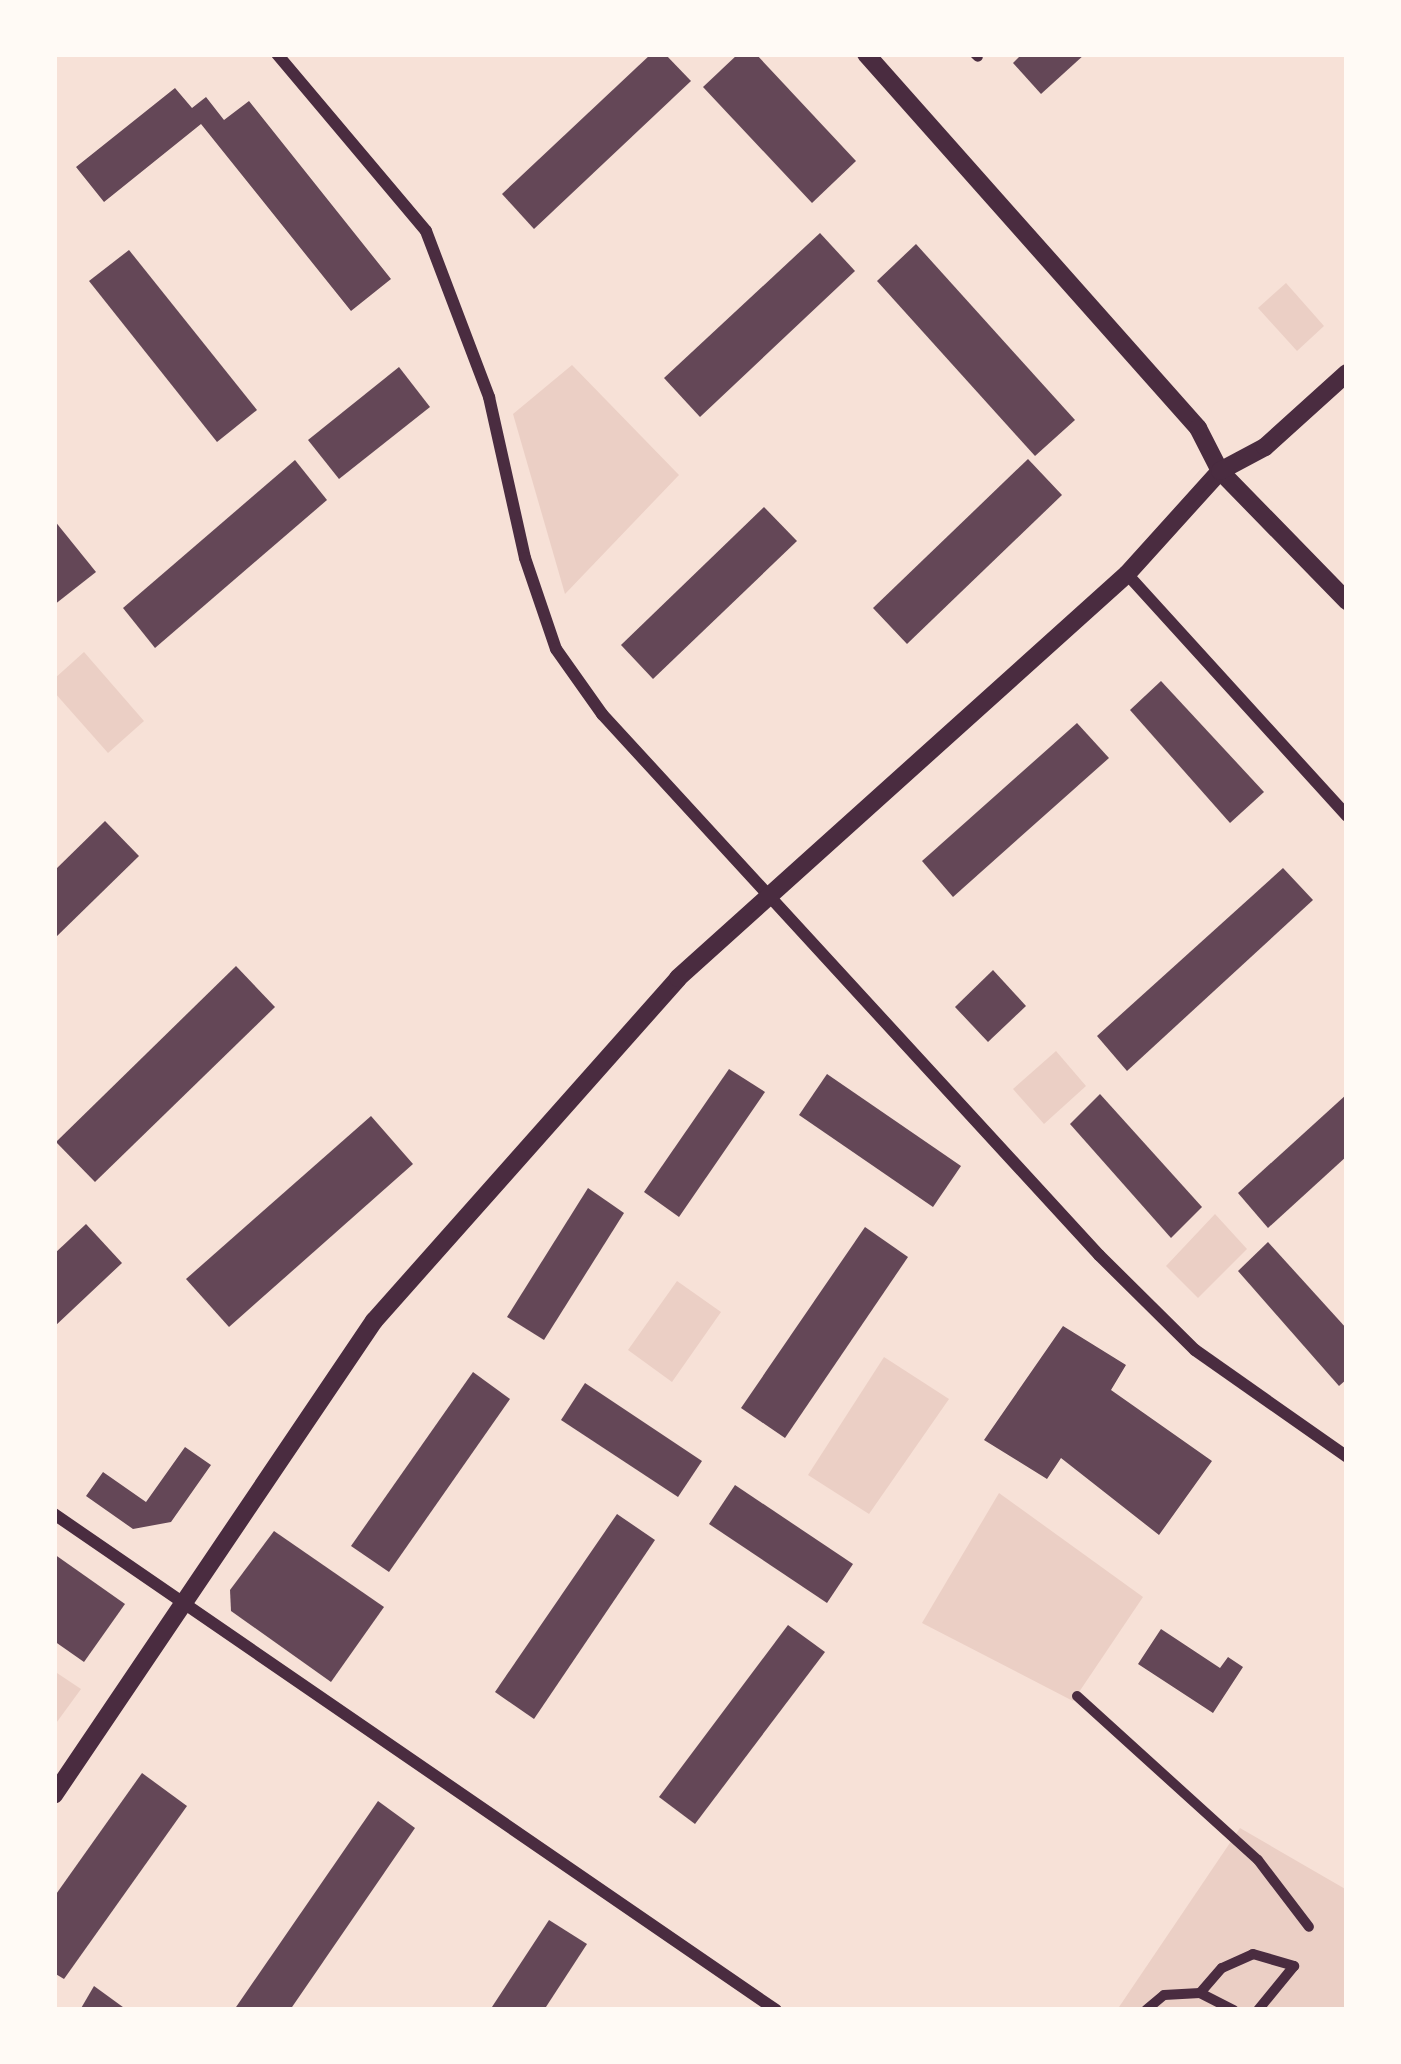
<!DOCTYPE html>
<style>
body{margin:0}
#map{position:relative;width:1401px;height:2064px;overflow:hidden;background:#f7e1d7;font-family:"PT Sans Narrow",sans-serif}
div>[style]{position:absolute}
.green>*{inset:0;background:#ebcfc5}
.building>*{inset:0;background:#644757}
.pedestrian>*{height:10px;margin:-5px;padding:0 5px;transform-origin:5px;border-radius:5px;background:#4a2c40}
.minor>*{height:12px;margin:-6px;padding:0 6px;transform-origin:6px;border-radius:6px;background:#4a2c40}
.tertiary>*{height:18px;margin:-9px;padding:0 9px;transform-origin:9px;border-radius:9px;background:#4a2c40}
span{translate:-50% -50%;white-space:nowrap;text-align:center;line-height:1.15;-webkit-text-stroke:12px #fffaf5;paint-order:stroke}
.frame{position:absolute;inset:0;border:57px solid #fffaf5;pointer-events:none}
</style>
<div id="map">
<div class="green">
<div style="clip-path:polygon(1286px 283px,1324px 326px,1297px 351px,1258px 308px)"></div>
<div style="clip-path:polygon(572px 365px,679px 475px,565px 594px,513px 414px)"></div>
<div style="clip-path:polygon(84px 652px,144px 721px,108px 753px,54px 692px,54px 679px)"></div>
<div style="clip-path:polygon(1056px 1051px,1086px 1086px,1044px 1124px,1013px 1089px)"></div>
<div style="clip-path:polygon(1215px 1214px,1247px 1249px,1198px 1298px,1166px 1266px)"></div>
<div style="clip-path:polygon(677px 1281px,721px 1312px,672px 1382px,628px 1350px)"></div>
<div style="clip-path:polygon(884px 1357px,949px 1399px,869px 1514px,808px 1475px)"></div>
<div style="clip-path:polygon(999px 1493px,1143px 1597px,1073px 1701px,922px 1623px)"></div>
<div style="clip-path:polygon(54px 1671px,81px 1689px,54px 1726px)"></div>
<div style="clip-path:polygon(1240px 1828px,1347px 1890px,1347px 2010px,1117px 2010px)"></div>
</div>
<div class="building">
<div style="clip-path:polygon(651px 54px,665px 54px,691px 81px,534px 229px,502px 194px)"></div>
<div style="clip-path:polygon(738px 54px,756px 54px,856px 161px,812px 203px,703px 87px)"></div>
<div style="clip-path:polygon(1022px 54px,1085px 54px,1041px 94px,1013px 63px)"></div>
<div style="clip-path:polygon(175px 88px,192px 108px,206px 97px,224px 120px,249px 101px,391px 279px,351px 311px,201px 124px,104px 202px,76px 167px)"></div>
<div style="clip-path:polygon(820px 233px,855px 271px,700px 417px,664px 378px)"></div>
<div style="clip-path:polygon(916px 244px,1075px 420px,1035px 456px,877px 281px)"></div>
<div style="clip-path:polygon(129px 250px,257px 410px,217px 442px,89px 281px)"></div>
<div style="clip-path:polygon(399px 367px,430px 407px,339px 479px,308px 440px)"></div>
<div style="clip-path:polygon(1028px 459px,1062px 495px,907px 644px,873px 608px)"></div>
<div style="clip-path:polygon(295px 460px,327px 500px,155px 648px,123px 608px)"></div>
<div style="clip-path:polygon(764px 507px,797px 541px,653px 679px,621px 645px)"></div>
<div style="clip-path:polygon(54px 520px,96px 572px,54px 605px)"></div>
<div style="clip-path:polygon(1161px 681px,1264px 792px,1230px 823px,1130px 710px)"></div>
<div style="clip-path:polygon(1077px 723px,1109px 758px,953px 897px,922px 861px)"></div>
<div style="clip-path:polygon(105px 821px,139px 856px,54px 939px,54px 871px)"></div>
<div style="clip-path:polygon(1283px 868px,1313px 900px,1127px 1071px,1097px 1036px)"></div>
<div style="clip-path:polygon(236px 966px,275px 1007px,95px 1182px,56px 1142px)"></div>
<div style="clip-path:polygon(993px 970px,1026px 1006px,988px 1042px,955px 1007px)"></div>
<div style="clip-path:polygon(729px 1069px,765px 1092px,679px 1217px,644px 1192px)"></div>
<div style="clip-path:polygon(827px 1074px,961px 1166px,933px 1207px,799px 1115px)"></div>
<div style="clip-path:polygon(1100px 1094px,1202px 1207px,1171px 1238px,1070px 1124px)"></div>
<div style="clip-path:polygon(1347px 1094px,1347px 1156px,1268px 1228px,1238px 1193px)"></div>
<div style="clip-path:polygon(371px 1116px,413px 1164px,229px 1327px,186px 1279px)"></div>
<div style="clip-path:polygon(588px 1188px,624px 1213px,544px 1340px,507px 1317px)"></div>
<div style="clip-path:polygon(86px 1224px,122px 1263px,54px 1327px,54px 1254px)"></div>
<div style="clip-path:polygon(865px 1227px,908px 1257px,785px 1438px,741px 1408px)"></div>
<div style="clip-path:polygon(1268px 1242px,1347px 1329px,1347px 1379px,1339px 1386px,1238px 1271px)"></div>
<div style="clip-path:polygon(1063px 1326px,1126px 1365px,1111px 1390px,1212px 1461px,1159px 1535px,1061px 1458px,1047px 1479px,984px 1440px)"></div>
<div style="clip-path:polygon(473px 1372px,510px 1399px,389px 1572px,351px 1546px)"></div>
<div style="clip-path:polygon(585px 1383px,702px 1461px,678px 1497px,561px 1420px)"></div>
<div style="clip-path:polygon(185px 1447px,211px 1465px,171px 1522px,133px 1529px,86px 1496px,103px 1472px,146px 1502px)"></div>
<div style="clip-path:polygon(735px 1485px,853px 1564px,827px 1603px,709px 1524px)"></div>
<div style="clip-path:polygon(617px 1514px,655px 1540px,534px 1719px,495px 1692px)"></div>
<div style="clip-path:polygon(274px 1531px,384px 1607px,331px 1682px,231px 1611px,230px 1590px)"></div>
<div style="clip-path:polygon(54px 1554px,125px 1604px,84px 1662px,54px 1641px)"></div>
<div style="clip-path:polygon(788px 1625px,825px 1652px,695px 1824px,659px 1797px)"></div>
<div style="clip-path:polygon(1161px 1629px,1220px 1668px,1228px 1657px,1243px 1667px,1213px 1713px,1138px 1664px)"></div>
<div style="clip-path:polygon(142px 1773px,187px 1806px,64px 1979px,54px 1973px,54px 1897px)"></div>
<div style="clip-path:polygon(378px 1801px,415px 1828px,290px 2010px,234px 2010px)"></div>
<div style="clip-path:polygon(549px 1920px,587px 1944px,544px 2010px,490px 2010px)"></div>
<div style="clip-path:polygon(94px 1986px,127px 2010px,80px 2010px)"></div>
</div>
<div class="pedestrian">
<div style="left:975px;top:54px;width:4px;rotate:45deg"></div>
<div style="left:1077px;top:1696px;width:244px;rotate:42.2deg"></div>
<div style="left:1258px;top:1860px;width:84px;rotate:52.7deg"></div>
<div style="left:1200px;top:1993px;width:33px;rotate:-49deg"></div>
<div style="left:1222px;top:1968px;width:34px;rotate:-24deg"></div>
<div style="left:1253px;top:1954px;width:43px;rotate:16.3deg"></div>
<div style="left:1294px;top:1966px;width:57px;rotate:129.3deg"></div>
<div style="left:1146px;top:2010px;width:23px;rotate:-40deg"></div>
<div style="left:1164px;top:1995px;width:36px;rotate:-3deg"></div>
<div style="left:1200px;top:1993px;width:38px;rotate:27deg"></div>
</div>
<div class="minor">
<div style="left:277px;top:54px;width:231px;rotate:49.9deg"></div>
<div style="left:426px;top:231px;width:178px;rotate:69.2deg"></div>
<div style="left:489px;top:397px;width:165px;rotate:77.4deg"></div>
<div style="left:525px;top:558px;width:96px;rotate:71.2deg"></div>
<div style="left:556px;top:649px;width:80px;rotate:54.7deg"></div>
<div style="left:602px;top:714px;width:735px;rotate:47.43deg"></div>
<div style="left:1099px;top:1255px;width:135px;rotate:44.7deg"></div>
<div style="left:1195px;top:1350px;width:186px;rotate:35.1deg"></div>
<div style="left:1127px;top:574px;width:327px;rotate:47.7deg"></div>
<div style="left:54px;top:1514px;width:876px;rotate:34.49deg"></div>
</div>
<div class="tertiary">
<div style="left:866px;top:54px;width:500px;rotate:48.4deg"></div>
<div style="left:1198px;top:428px;width:48px;rotate:62.9deg"></div>
<div style="left:1220px;top:471px;width:182px;rotate:45.7deg"></div>
<div style="left:54px;top:1795px;width:572px;rotate:-55.98deg"></div>
<div style="left:374px;top:1321px;width:458px;rotate:-48.4deg"></div>
<div style="left:678px;top:978px;width:604px;rotate:-41.98deg"></div>
<div style="left:1127px;top:574px;width:139px;rotate:-47.9deg"></div>
<div style="left:1220px;top:471px;width:51px;rotate:-28.1deg"></div>
<div style="left:1265px;top:447px;width:110px;rotate:-42.1deg"></div>
</div>
<div class="frame"></div>
</div>
